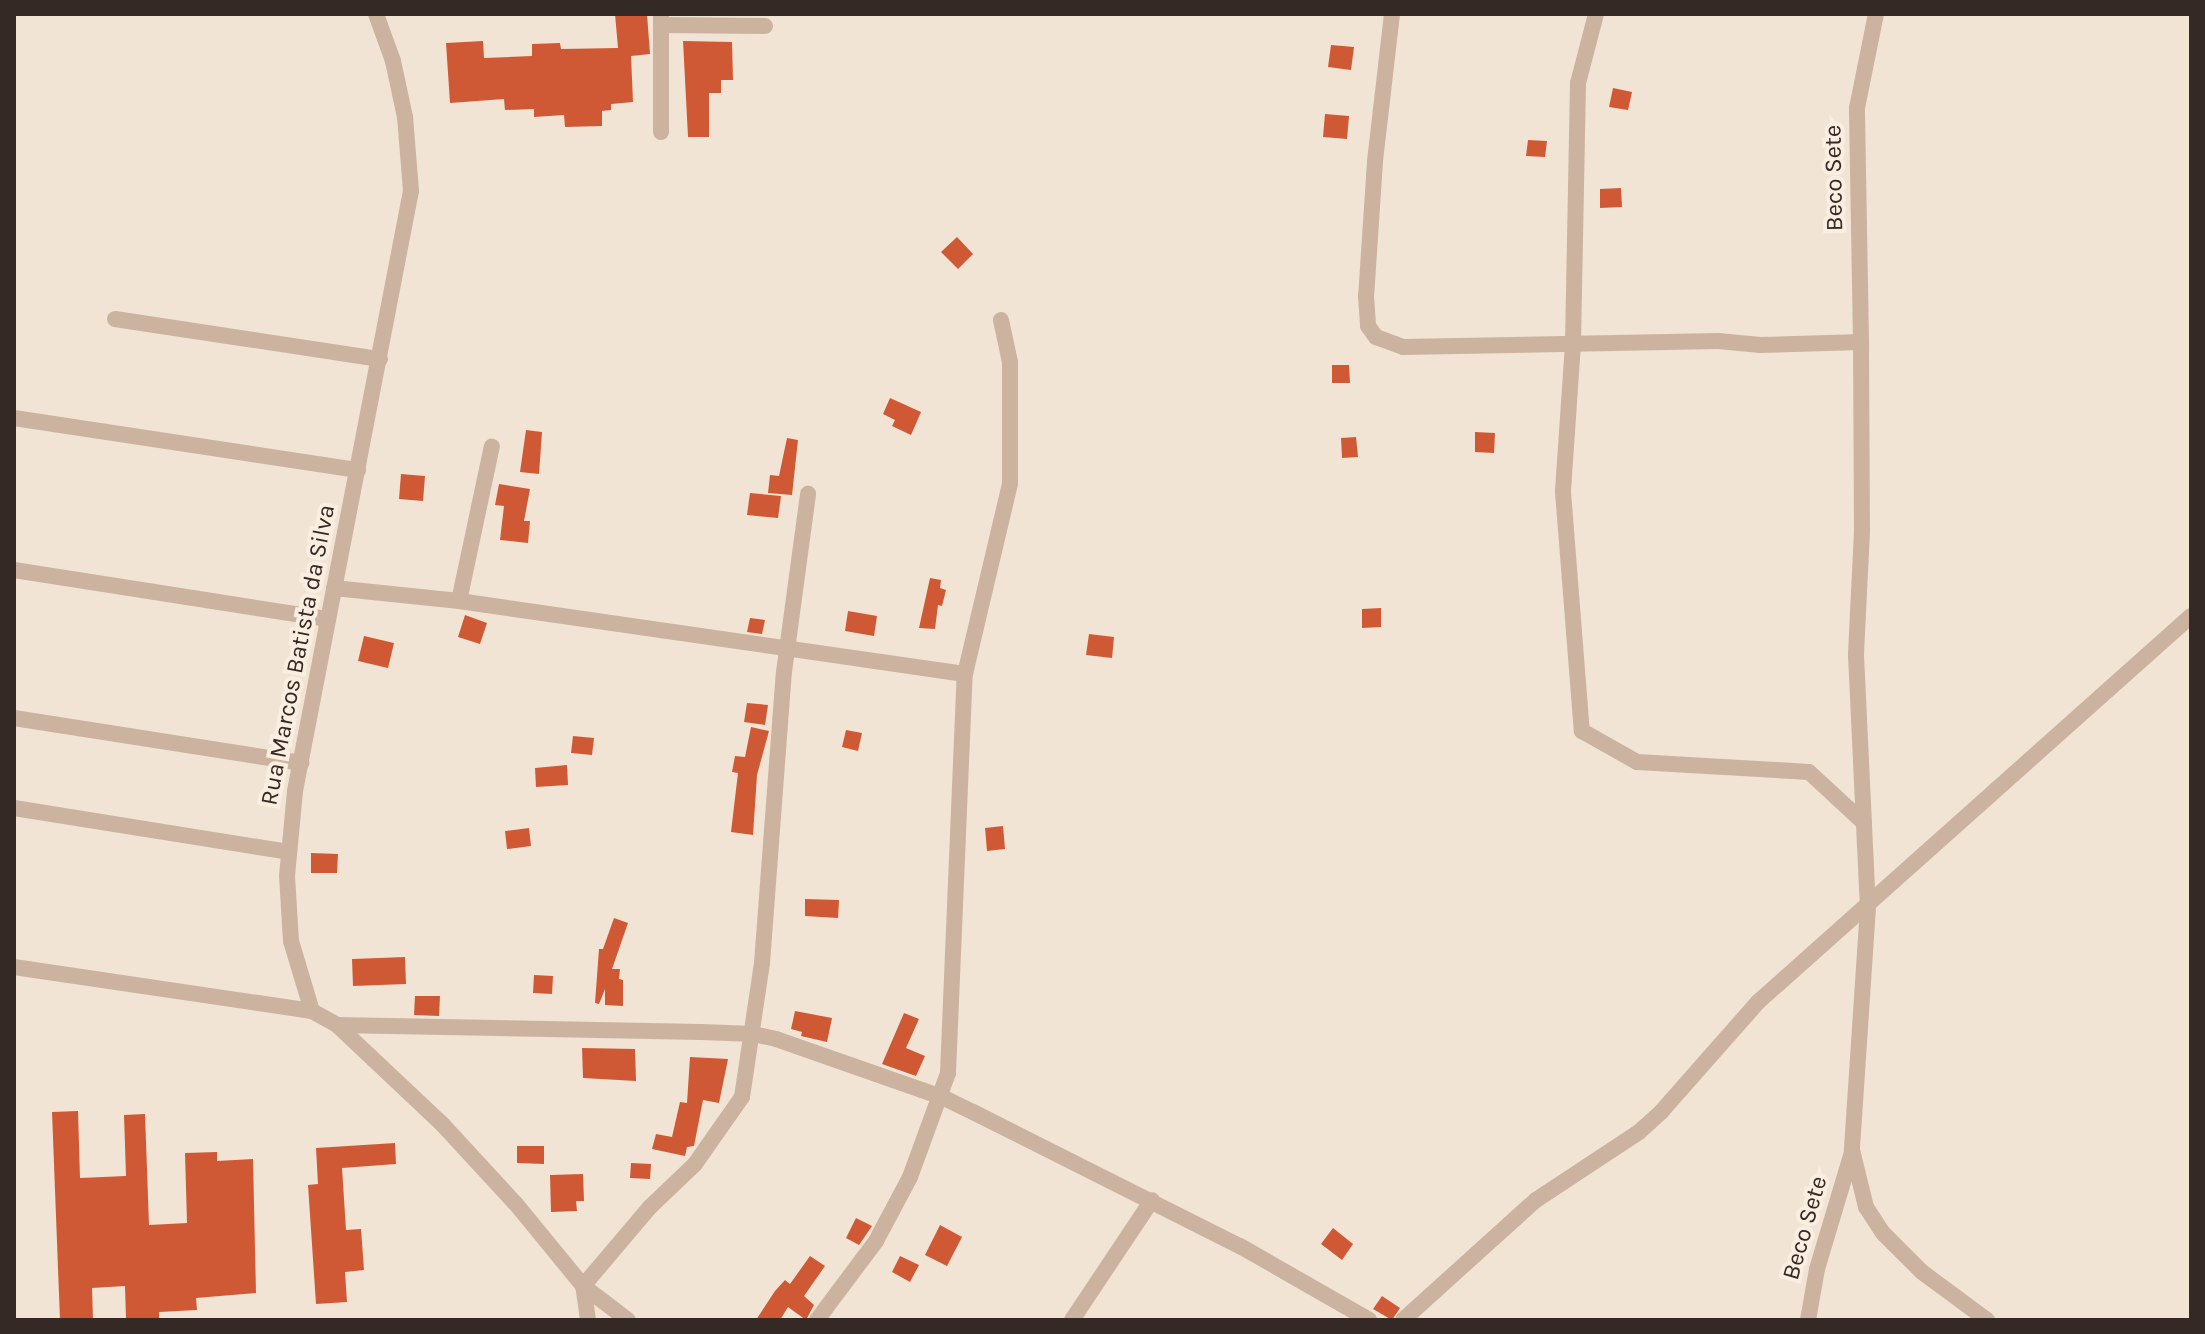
<!DOCTYPE html>
<style>
body{margin:0}
#map{position:relative;width:2205px;height:1334px;overflow:hidden;background:#f2e4d4;font-family:Karla,sans-serif}
div>[style]{position:absolute}
.building>*{inset:0;background:#d05935}
.street>*{height:16px;margin:-8px;padding:0 8px;transform-origin:8px;border-radius:8px;background:#cbb3a0}
span{translate:-50% -50%;white-space:nowrap;text-align:center;line-height:1.15;-webkit-text-stroke:8px #faeee0;paint-order:stroke}
.street-label{font-size:24px;color:#342924}
.frame{position:absolute;inset:0;border:16px solid #342924;pointer-events:none}
</style>
<div id="map">
<div class="building">
<div style="clip-path:polygon(615px 14px,647px 14px,650px 54px,631px 56px,633px 102px,611px 104px,611px 110px,602px 111px,602px 126px,565px 127px,564px 115px,534px 117px,534px 109px,505px 110px,504px 99px,450px 103px,446px 43px,483px 41px,484px 58px,532px 56px,532px 44px,560px 43px,561px 49px,618px 48px)"></div>
<div style="clip-path:polygon(683px 41px,732px 42px,733px 80px,721px 80px,721px 93px,709px 93px,709px 137px,688px 137px)"></div>
<div style="clip-path:polygon(1331px 45px,1354px 47px,1351px 70px,1328px 67px)"></div>
<div style="clip-path:polygon(1613px 88px,1632px 92px,1628px 110px,1609px 107px)"></div>
<div style="clip-path:polygon(1325px 114px,1349px 116px,1347px 139px,1323px 137px)"></div>
<div style="clip-path:polygon(1528px 140px,1547px 141px,1545px 157px,1526px 156px)"></div>
<div style="clip-path:polygon(1621px 188px,1622px 207px,1600px 208px,1600px 189px)"></div>
<div style="clip-path:polygon(957px 237px,973px 254px,958px 269px,941px 252px)"></div>
<div style="clip-path:polygon(1332px 365px,1349px 365px,1350px 383px,1332px 383px)"></div>
<div style="clip-path:polygon(890px 398px,921px 412px,911px 435px,892px 426px,895px 420px,883px 414px)"></div>
<div style="clip-path:polygon(526px 430px,542px 432px,539px 474px,520px 472px)"></div>
<div style="clip-path:polygon(1475px 432px,1495px 433px,1494px 453px,1475px 452px)"></div>
<div style="clip-path:polygon(1356px 437px,1358px 457px,1342px 458px,1341px 438px)"></div>
<div style="clip-path:polygon(787px 438px,798px 440px,792px 495px,768px 493px,770px 475px,779px 476px)"></div>
<div style="clip-path:polygon(401px 474px,425px 476px,423px 501px,399px 499px)"></div>
<div style="clip-path:polygon(499px 484px,530px 489px,524px 521px,530px 521px,528px 543px,500px 540px,504px 506px,495px 505px)"></div>
<div style="clip-path:polygon(750px 493px,781px 496px,778px 518px,747px 515px)"></div>
<div style="clip-path:polygon(930px 578px,941px 580px,940px 588px,946px 590px,942px 606px,938px 605px,935px 629px,919px 628px)"></div>
<div style="clip-path:polygon(1381px 608px,1381px 627px,1362px 628px,1362px 609px)"></div>
<div style="clip-path:polygon(848px 611px,877px 616px,874px 636px,845px 631px)"></div>
<div style="clip-path:polygon(465px 615px,487px 623px,480px 644px,458px 637px)"></div>
<div style="clip-path:polygon(750px 618px,765px 620px,762px 634px,747px 632px)"></div>
<div style="clip-path:polygon(1089px 634px,1114px 637px,1112px 658px,1086px 655px)"></div>
<div style="clip-path:polygon(364px 636px,394px 643px,388px 668px,358px 661px)"></div>
<div style="clip-path:polygon(747px 703px,768px 705px,765px 725px,744px 722px)"></div>
<div style="clip-path:polygon(751px 727px,769px 731px,757px 775px,753px 835px,731px 832px,738px 773px,732px 772px,735px 756px,745px 757px)"></div>
<div style="clip-path:polygon(846px 730px,862px 733px,858px 751px,842px 747px)"></div>
<div style="clip-path:polygon(573px 736px,594px 738px,592px 755px,571px 753px)"></div>
<div style="clip-path:polygon(567px 765px,568px 785px,536px 787px,535px 768px)"></div>
<div style="clip-path:polygon(1003px 826px,1005px 849px,987px 851px,985px 828px)"></div>
<div style="clip-path:polygon(529px 828px,531px 846px,507px 849px,505px 831px)"></div>
<div style="clip-path:polygon(311px 853px,338px 854px,337px 873px,311px 873px)"></div>
<div style="clip-path:polygon(805px 899px,839px 900px,838px 918px,805px 916px)"></div>
<div style="clip-path:polygon(614px 918px,628px 923px,612px 969px,620px 969px,619px 979px,623px 980px,623px 1006px,605px 1005px,605px 989px,599px 1004px,595px 1003px,599px 949px,603px 949px)"></div>
<div style="clip-path:polygon(405px 957px,406px 984px,353px 986px,352px 959px)"></div>
<div style="clip-path:polygon(534px 975px,553px 976px,552px 994px,533px 993px)"></div>
<div style="clip-path:polygon(415px 996px,440px 996px,439px 1016px,414px 1015px)"></div>
<div style="clip-path:polygon(795px 1011px,832px 1018px,827px 1042px,801px 1036px,802px 1032px,791px 1029px)"></div>
<div style="clip-path:polygon(904px 1013px,919px 1019px,906px 1048px,925px 1056px,916px 1076px,882px 1064px)"></div>
<div style="clip-path:polygon(582px 1048px,635px 1049px,636px 1081px,583px 1078px)"></div>
<div style="clip-path:polygon(690px 1057px,728px 1059px,719px 1103px,703px 1100px,694px 1146px,687px 1147px,685px 1156px,652px 1149px,656px 1134px,672px 1137px,680px 1102px,687px 1103px)"></div>
<div style="clip-path:polygon(78px 1111px,80px 1178px,126px 1176px,124px 1115px,145px 1114px,149px 1225px,187px 1223px,185px 1153px,217px 1152px,217px 1161px,253px 1159px,256px 1293px,196px 1298px,197px 1310px,159px 1312px,159px 1320px,126px 1320px,125px 1286px,92px 1288px,93px 1320px,60px 1320px,52px 1112px)"></div>
<div style="clip-path:polygon(395px 1143px,396px 1164px,342px 1168px,346px 1230px,361px 1229px,364px 1270px,345px 1272px,347px 1302px,316px 1304px,308px 1185px,318px 1184px,316px 1148px)"></div>
<div style="clip-path:polygon(517px 1146px,544px 1146px,544px 1164px,517px 1163px)"></div>
<div style="clip-path:polygon(631px 1163px,651px 1164px,650px 1179px,630px 1178px)"></div>
<div style="clip-path:polygon(583px 1174px,584px 1201px,576px 1201px,577px 1211px,551px 1212px,550px 1175px)"></div>
<div style="clip-path:polygon(856px 1218px,872px 1226px,859px 1245px,846px 1238px)"></div>
<div style="clip-path:polygon(940px 1225px,962px 1237px,947px 1266px,925px 1255px)"></div>
<div style="clip-path:polygon(1333px 1228px,1353px 1244px,1342px 1260px,1321px 1244px)"></div>
<div style="clip-path:polygon(810px 1256px,825px 1266px,804px 1296px,814px 1305px,806px 1320px,788px 1307px,780px 1320px,756px 1320px,775px 1291px,785px 1280px,790px 1284px)"></div>
<div style="clip-path:polygon(900px 1256px,919px 1265px,910px 1282px,892px 1272px)"></div>
<div style="clip-path:polygon(1382px 1296px,1400px 1308px,1392px 1320px,1373px 1309px)"></div>
</div>
<div class="street">
<div style="left:1392px;top:14px;width:149px;rotate:96.6deg"></div>
<div style="left:1375px;top:162px;width:134px;rotate:93.8deg"></div>
<div style="left:1366px;top:296px;width:30px;rotate:86deg"></div>
<div style="left:1368px;top:326px;width:14px;rotate:54deg"></div>
<div style="left:1376px;top:337px;width:29px;rotate:20deg"></div>
<div style="left:1403px;top:347px;width:315px;rotate:-1.1deg"></div>
<div style="left:1718px;top:341px;width:43px;rotate:5.3deg"></div>
<div style="left:1761px;top:345px;width:100px;rotate:-1.7deg"></div>
<div style="left:1861px;top:342px;width:189px;rotate:89.7deg"></div>
<div style="left:1862px;top:531px;width:124px;rotate:92.8deg"></div>
<div style="left:1856px;top:655px;width:252px;rotate:87.3deg"></div>
<div style="left:1868px;top:907px;width:244px;rotate:93.8deg"></div>
<div style="left:1852px;top:1150px;width:59px;rotate:76.2deg"></div>
<div style="left:1866px;top:1207px;width:31px;rotate:57deg"></div>
<div style="left:1883px;top:1233px;width:55px;rotate:45deg"></div>
<div style="left:1922px;top:1272px;width:81px;rotate:36.4deg"></div>
<div style="left:1596px;top:14px;width:71px;rotate:104.6deg"></div>
<div style="left:1578px;top:83px;width:261px;rotate:91.1deg"></div>
<div style="left:1573px;top:344px;width:148px;rotate:93.9deg"></div>
<div style="left:1563px;top:492px;width:240px;rotate:85.5deg"></div>
<div style="left:1582px;top:731px;width:63px;rotate:29.4deg"></div>
<div style="left:1637px;top:762px;width:172px;rotate:3.3deg"></div>
<div style="left:1809px;top:772px;width:75px;rotate:42.8deg"></div>
<div style="left:661px;top:25px;width:104px;rotate:0.6deg"></div>
<div style="left:661px;top:132px;width:118px;rotate:-90deg"></div>
<div style="left:115px;top:319px;width:268px;rotate:8.6deg"></div>
<div style="left:1861px;top:342px;width:234px;rotate:-91deg"></div>
<div style="left:1857px;top:108px;width:96px;rotate:-78.6deg"></div>
<div style="left:14px;top:418px;width:348px;rotate:8.6deg"></div>
<div style="left:14px;top:570px;width:318px;rotate:8.9deg"></div>
<div style="left:334px;top:588px;width:126px;rotate:5.9deg"></div>
<div style="left:459px;top:601px;width:511px;rotate:8.21deg"></div>
<div style="left:459px;top:601px;width:158px;rotate:-78deg"></div>
<div style="left:14px;top:718px;width:291px;rotate:8.9deg"></div>
<div style="left:14px;top:808px;width:278px;rotate:9.1deg"></div>
<div style="left:14px;top:967px;width:301px;rotate:8.4deg"></div>
<div style="left:312px;top:1011px;width:29px;rotate:29deg"></div>
<div style="left:337px;top:1025px;width:146px;rotate:43.3deg"></div>
<div style="left:443px;top:1125px;width:108px;rotate:47.3deg"></div>
<div style="left:516px;top:1204px;width:106px;rotate:50.7deg"></div>
<div style="left:583px;top:1286px;width:56px;rotate:37.1deg"></div>
<div style="left:312px;top:1011px;width:73px;rotate:-106.7deg"></div>
<div style="left:291px;top:941px;width:65px;rotate:-93.5deg"></div>
<div style="left:287px;top:876px;width:85px;rotate:-84.6deg"></div>
<div style="left:295px;top:791px;width:611px;rotate:-79.06deg"></div>
<div style="left:411px;top:191px;width:74px;rotate:-94.6deg"></div>
<div style="left:405px;top:117px;width:57px;rotate:-102.1deg"></div>
<div style="left:393px;top:61px;width:50px;rotate:-109.9deg"></div>
<div style="left:337px;top:1025px;width:364px;rotate:1.1deg"></div>
<div style="left:701px;top:1032px;width:52px;rotate:2.2deg"></div>
<div style="left:753px;top:1034px;width:24px;rotate:12deg"></div>
<div style="left:776px;top:1039px;width:176px;rotate:19.3deg"></div>
<div style="left:942px;top:1097px;width:34px;rotate:26deg"></div>
<div style="left:973px;top:1112px;width:299px;rotate:26.7deg"></div>
<div style="left:1240px;top:1246px;width:149px;rotate:29.8deg"></div>
<div style="left:588px;top:1320px;width:34px;rotate:-98deg"></div>
<div style="left:583px;top:1286px;width:104px;rotate:-49.7deg"></div>
<div style="left:650px;top:1207px;width:62px;rotate:-43.7deg"></div>
<div style="left:695px;top:1164px;width:82px;rotate:-55deg"></div>
<div style="left:742px;top:1097px;width:135px;rotate:-81.5deg"></div>
<div style="left:762px;top:963px;width:292px;rotate:-85.7deg"></div>
<div style="left:784px;top:672px;width:180px;rotate:-82.3deg"></div>
<div style="left:817px;top:1320px;width:99px;rotate:-53.2deg"></div>
<div style="left:876px;top:1241px;width:72px;rotate:-62deg"></div>
<div style="left:910px;top:1177px;width:111px;rotate:-69.9deg"></div>
<div style="left:948px;top:1073px;width:399px;rotate:-87.6deg"></div>
<div style="left:965px;top:674px;width:195px;rotate:-76.7deg"></div>
<div style="left:1010px;top:484px;width:122px;rotate:-90deg"></div>
<div style="left:1010px;top:362px;width:43px;rotate:-102.1deg"></div>
<div style="left:1072px;top:1320px;width:144px;rotate:-56.3deg"></div>
<div style="left:1403px;top:1320px;width:179px;rotate:-42.1deg"></div>
<div style="left:1536px;top:1200px;width:123px;rotate:-33.4deg"></div>
<div style="left:1639px;top:1132px;width:30px;rotate:-42deg"></div>
<div style="left:1661px;top:1112px;width:147px;rotate:-48.6deg"></div>
<div style="left:1758px;top:1002px;width:580px;rotate:-41.72deg"></div>
<div style="left:1808px;top:1320px;width:52px;rotate:-80deg"></div>
<div style="left:1817px;top:1269px;width:122px;rotate:-73.3deg"></div>
</div>
<div class="street-label">
<span style="left:1834px;top:178px;rotate:-91deg">Beco Sete</span>
<span style="left:298px;top:655px;rotate:-79deg">Rua Marcos Batista da Silva</span>
<span style="left:1805px;top:1228px;rotate:-74deg">Beco Sete</span>
</div>
<div class="frame"></div>
</div>
